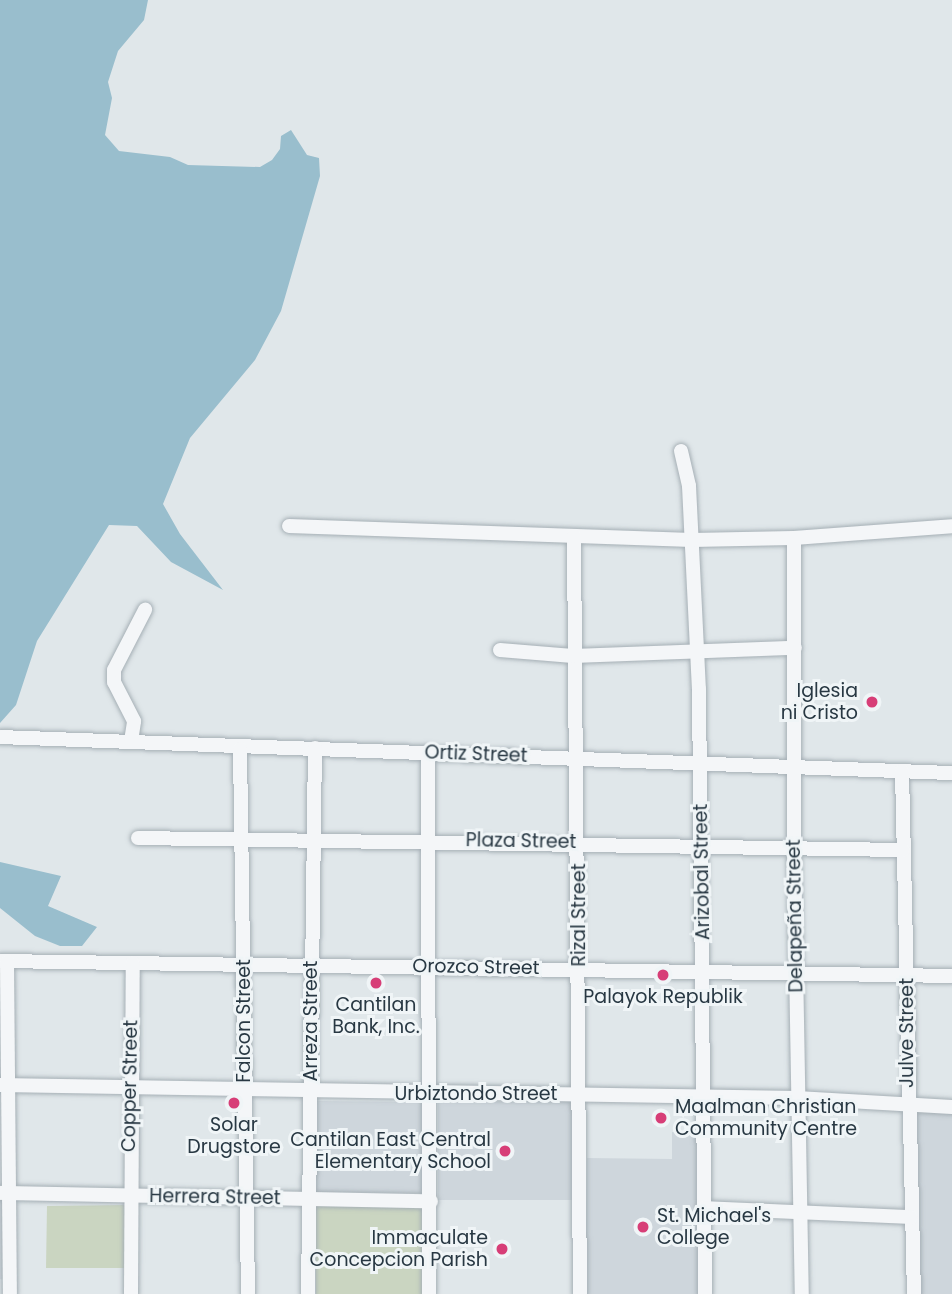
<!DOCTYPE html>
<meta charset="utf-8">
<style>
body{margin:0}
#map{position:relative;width:952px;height:1294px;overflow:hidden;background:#e0e7ea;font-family:Poppins,sans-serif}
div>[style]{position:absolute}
.built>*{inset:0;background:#ced6dc}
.green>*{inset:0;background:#cad5c1}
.water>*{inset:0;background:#99becd}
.roads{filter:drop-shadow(0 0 2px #a5afb5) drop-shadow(0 0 2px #a5afb5)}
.minor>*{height:14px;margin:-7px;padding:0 7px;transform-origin:7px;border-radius:7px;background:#f4f6f8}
.dots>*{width:19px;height:19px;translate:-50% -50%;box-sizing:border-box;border:4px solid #f0f5f7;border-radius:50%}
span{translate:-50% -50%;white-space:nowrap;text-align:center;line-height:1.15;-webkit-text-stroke:6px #f0f5f7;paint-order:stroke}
.poi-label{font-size:19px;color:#283843}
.right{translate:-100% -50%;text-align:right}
.left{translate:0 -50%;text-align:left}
.street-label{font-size:19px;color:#283843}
</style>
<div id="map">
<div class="built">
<div style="clip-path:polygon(316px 1101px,424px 1102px,425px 1193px,314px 1192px)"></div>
<div style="clip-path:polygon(572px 1101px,572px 1200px,438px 1200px,438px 1102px)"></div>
<div style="clip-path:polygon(912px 1111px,952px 1111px,952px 1294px,918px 1294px)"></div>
<div style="clip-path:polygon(672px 1132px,698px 1134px,700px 1294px,585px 1294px,587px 1158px,672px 1159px)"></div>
<div style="clip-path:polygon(0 1198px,4px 1198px,5px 1280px,0 1279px)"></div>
</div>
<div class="green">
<div style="clip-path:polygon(126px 1205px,126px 1268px,46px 1268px,47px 1206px)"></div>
<div style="clip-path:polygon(315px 1206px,424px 1207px,423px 1294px,316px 1294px)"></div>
</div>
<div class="water">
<div style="clip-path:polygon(0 0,148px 0,144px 20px,118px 51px,108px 82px,112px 98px,105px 135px,119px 151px,170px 157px,188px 165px,260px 167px,272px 160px,280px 149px,281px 136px,291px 130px,307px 155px,319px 158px,320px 176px,281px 311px,255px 360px,190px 438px,163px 504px,180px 534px,223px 590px,171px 562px,137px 526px,109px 525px,37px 641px,16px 705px,0 723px)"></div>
<div style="clip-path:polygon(0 862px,61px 876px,48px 906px,97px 927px,82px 946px,60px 946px,35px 936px,0 908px)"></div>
</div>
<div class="roads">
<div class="minor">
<div style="left:681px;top:451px;width:36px;rotate:77deg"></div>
<div style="left:689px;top:486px;width:203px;rotate:87.2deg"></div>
<div style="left:699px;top:689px;width:605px;rotate:89.43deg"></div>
<div style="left:289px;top:526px;width:403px;rotate:2deg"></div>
<div style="left:692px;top:540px;width:102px;rotate:-1.1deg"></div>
<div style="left:794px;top:538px;width:158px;rotate:-4.3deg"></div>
<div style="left:574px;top:536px;width:758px;rotate:89.55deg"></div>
<div style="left:794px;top:538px;width:311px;rotate:90deg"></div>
<div style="left:794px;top:849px;width:445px;rotate:89deg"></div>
<div style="left:500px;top:650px;width:73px;rotate:4.7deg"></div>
<div style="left:573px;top:656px;width:222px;rotate:-2.1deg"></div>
<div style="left:0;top:737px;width:953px;rotate:2.17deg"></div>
<div style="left:131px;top:741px;width:20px;rotate:-81deg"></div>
<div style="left:134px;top:721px;width:44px;rotate:-117.1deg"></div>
<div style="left:114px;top:682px;width:12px;rotate:-90deg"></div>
<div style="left:114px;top:670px;width:68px;rotate:-62.7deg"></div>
<div style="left:240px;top:749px;width:545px;rotate:89.16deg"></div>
<div style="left:428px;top:752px;width:542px;rotate:89.89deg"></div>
<div style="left:902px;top:771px;width:523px;rotate:88.69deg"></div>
<div style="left:138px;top:838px;width:765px;rotate:0.9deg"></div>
<div style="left:0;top:961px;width:952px;rotate:0.9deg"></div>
<div style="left:7px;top:962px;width:332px;rotate:89.5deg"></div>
<div style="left:0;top:1085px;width:797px;rotate:0.93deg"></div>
<div style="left:797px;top:1098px;width:155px;rotate:3.3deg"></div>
<div style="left:0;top:1193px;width:431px;rotate:1.1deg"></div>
<div style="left:703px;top:1208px;width:208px;rotate:2.5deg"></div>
<div style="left:131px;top:1294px;width:331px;rotate:-89.7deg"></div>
<div style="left:308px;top:1294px;width:546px;rotate:-89.27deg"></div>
</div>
</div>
<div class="dots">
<div style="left:872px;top:702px;background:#d73e77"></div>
<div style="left:663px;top:975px;background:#d73e77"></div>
<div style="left:376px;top:983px;background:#d73e77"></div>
<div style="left:234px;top:1103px;background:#d73e77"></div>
<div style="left:661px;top:1118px;background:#d73e77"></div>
<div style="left:505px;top:1151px;background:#d73e77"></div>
<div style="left:643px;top:1227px;background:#d73e77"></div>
<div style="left:502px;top:1249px;background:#d73e77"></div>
</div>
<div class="poi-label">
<span class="right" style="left:858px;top:702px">Iglesia<br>ni Cristo</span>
<span style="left:663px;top:997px">Palayok Republik</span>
<span style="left:376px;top:1016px">Cantilan<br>Bank, Inc.</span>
<span class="left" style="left:675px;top:1118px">Maalman Christian<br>Community Centre</span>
<span style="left:234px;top:1136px">Solar<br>Drugstore</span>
<span class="right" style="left:491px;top:1151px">Cantilan East Central<br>Elementary School</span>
<span class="left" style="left:657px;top:1227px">St. Michael's<br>College</span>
<span class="right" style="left:488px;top:1249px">Immaculate<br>Concepcion Parish</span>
</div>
<div class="street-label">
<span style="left:476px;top:754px;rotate:2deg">Ortiz Street</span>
<span style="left:521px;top:841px;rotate:1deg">Plaza Street</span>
<span style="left:702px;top:872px;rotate:-91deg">Arizobal Street</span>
<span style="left:579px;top:915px;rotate:-90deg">Rizal Street</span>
<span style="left:795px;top:916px;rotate:-91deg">Delapeña Street</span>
<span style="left:476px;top:967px;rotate:1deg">Orozco Street</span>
<span style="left:244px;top:1021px;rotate:-90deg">Falcon Street</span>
<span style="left:311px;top:1021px;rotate:-90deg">Arreza Street</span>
<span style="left:907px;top:1033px;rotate:-90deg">Julve Street</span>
<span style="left:130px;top:1086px;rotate:-89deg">Copper Street</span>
<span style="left:476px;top:1094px">Urbiztondo Street</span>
<span style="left:215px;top:1197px;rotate:1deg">Herrera Street</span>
</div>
</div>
